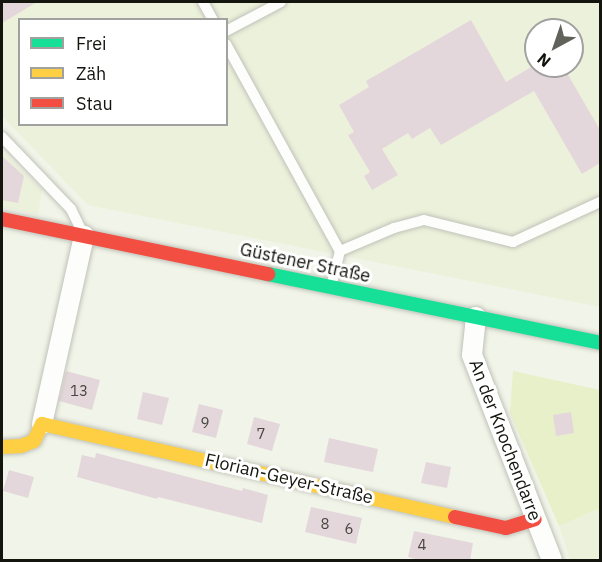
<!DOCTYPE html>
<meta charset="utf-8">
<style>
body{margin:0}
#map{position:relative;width:602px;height:562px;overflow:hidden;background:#f1f4e8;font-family:"IBM Plex Sans",sans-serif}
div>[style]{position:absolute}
.built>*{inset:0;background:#ecf1db}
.green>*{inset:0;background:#e7f0c9}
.building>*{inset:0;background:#e4d7db}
.roads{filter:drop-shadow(0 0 2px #c0c2b9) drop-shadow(0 0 2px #c0c2b9)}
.lane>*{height:10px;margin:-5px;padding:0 5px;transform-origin:5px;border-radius:5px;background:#fdfdfc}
.street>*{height:20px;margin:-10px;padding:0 10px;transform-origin:10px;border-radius:10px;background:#fdfdfc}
.fast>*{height:14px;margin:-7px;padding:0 7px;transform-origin:7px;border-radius:7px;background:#16e098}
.slow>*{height:14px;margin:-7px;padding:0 7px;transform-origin:7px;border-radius:7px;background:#ffcf43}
.jam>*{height:14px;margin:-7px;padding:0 7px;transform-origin:7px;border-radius:7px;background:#f24e42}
span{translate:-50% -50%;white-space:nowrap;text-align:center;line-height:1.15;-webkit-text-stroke:6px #fff;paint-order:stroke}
.number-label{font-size:15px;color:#484641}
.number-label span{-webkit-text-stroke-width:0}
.street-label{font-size:18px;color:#14150e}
.frame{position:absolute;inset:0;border:3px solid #14150e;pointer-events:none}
.legend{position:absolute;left:18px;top:18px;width:210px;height:108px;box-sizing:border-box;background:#fff;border:2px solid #a1a19f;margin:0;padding:8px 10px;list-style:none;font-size:18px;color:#14150e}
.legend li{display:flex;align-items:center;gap:12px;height:30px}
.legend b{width:30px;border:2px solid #a1a19f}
.north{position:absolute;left:524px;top:18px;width:60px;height:60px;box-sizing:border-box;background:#fff;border:2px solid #a1a19f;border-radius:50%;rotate:220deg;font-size:16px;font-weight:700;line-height:24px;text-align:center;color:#14150e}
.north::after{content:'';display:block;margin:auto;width:21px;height:27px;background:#61635a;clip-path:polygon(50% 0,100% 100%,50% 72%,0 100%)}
</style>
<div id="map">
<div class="built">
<div style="clip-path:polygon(evenodd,2px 2px,600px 2px,600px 307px,88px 205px,2px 116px,2px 2px,20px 20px,226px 20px,226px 124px,20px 124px,20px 20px,2px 2px,536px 30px,572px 30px,572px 66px,536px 66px,536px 30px)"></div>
<div style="clip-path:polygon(2px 151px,42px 190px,38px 215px,2px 207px)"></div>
<div style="clip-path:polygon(600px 508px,600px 560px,570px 560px,559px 526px)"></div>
</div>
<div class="green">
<div style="clip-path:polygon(513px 371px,600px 390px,600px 508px,559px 526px,510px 413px)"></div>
</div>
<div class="building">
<div style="clip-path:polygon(2px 2px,37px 2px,2px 23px)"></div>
<div style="clip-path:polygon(471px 20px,506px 82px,533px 66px,563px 66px,600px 130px,600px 163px,582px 174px,534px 91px,441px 145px,430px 128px,412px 139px,408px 133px,382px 149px,398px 175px,372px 190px,364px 176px,370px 172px,348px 135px,354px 132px,339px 105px,369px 87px,366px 81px)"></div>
<div style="clip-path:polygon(2px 156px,24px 176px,18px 203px,2px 200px)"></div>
<div style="clip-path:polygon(66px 371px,100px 380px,92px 410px,59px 401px)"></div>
<div style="clip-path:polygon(143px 392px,169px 398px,162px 425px,137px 419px)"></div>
<div style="clip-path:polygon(199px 404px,223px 410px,216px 438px,192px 432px)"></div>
<div style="clip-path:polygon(571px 412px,574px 433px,556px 436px,553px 415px)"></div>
<div style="clip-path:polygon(254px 417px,280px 424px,272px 451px,247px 444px)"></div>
<div style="clip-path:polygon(329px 438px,378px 449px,373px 472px,324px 462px)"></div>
<div style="clip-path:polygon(96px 453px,242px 491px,243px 488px,268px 495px,262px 523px,158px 497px,157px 499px,77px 477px,82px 455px,95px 458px)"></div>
<div style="clip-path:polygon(426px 462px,451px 467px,447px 488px,421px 483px)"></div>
<div style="clip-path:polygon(9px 470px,34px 477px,28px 498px,3px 491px)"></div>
<div style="clip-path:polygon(311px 507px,362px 518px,356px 544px,305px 532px)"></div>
<div style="clip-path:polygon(414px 531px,473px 543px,470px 561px,423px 561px,408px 557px)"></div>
</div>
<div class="roads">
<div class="lane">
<div style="left:203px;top:2px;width:21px;rotate:61deg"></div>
<div style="left:226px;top:31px;width:62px;rotate:-27.8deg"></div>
<div style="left:226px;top:44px;width:236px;rotate:61.2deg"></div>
<div style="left:340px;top:251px;width:37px;rotate:104deg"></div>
<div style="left:2px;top:137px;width:100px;rotate:46.2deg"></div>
<div style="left:71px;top:209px;width:25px;rotate:64deg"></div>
<div style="left:340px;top:251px;width:59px;rotate:-23.1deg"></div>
<div style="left:394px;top:228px;width:31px;rotate:-15deg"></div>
<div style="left:424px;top:220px;width:92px;rotate:13.9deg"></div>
<div style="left:513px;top:242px;width:96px;rotate:-24.7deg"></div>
</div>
<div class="street">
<div style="left:476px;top:317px;width:38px;rotate:96deg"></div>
<div style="left:472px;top:355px;width:220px;rotate:68.7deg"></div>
<div style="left:42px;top:424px;width:193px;rotate:-77.4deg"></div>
</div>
<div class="fast">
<div style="left:268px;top:274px;width:339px;rotate:11.7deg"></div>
</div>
<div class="slow">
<div style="left:2px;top:447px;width:19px;rotate:-3deg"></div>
<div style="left:21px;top:446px;width:14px;rotate:-21deg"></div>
<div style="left:34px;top:441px;width:19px;rotate:-65deg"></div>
<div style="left:42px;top:424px;width:423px;rotate:12.7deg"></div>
</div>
<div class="jam">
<div style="left:2px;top:219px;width:272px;rotate:11.7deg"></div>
<div style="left:455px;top:517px;width:52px;rotate:12.2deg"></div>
<div style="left:506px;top:528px;width:30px;rotate:-17deg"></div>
</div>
</div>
<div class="number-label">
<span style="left:79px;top:391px">13</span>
<span style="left:205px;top:423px">9</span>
<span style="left:261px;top:434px">7</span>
<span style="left:325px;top:524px">8</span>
<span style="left:349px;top:529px">6</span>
<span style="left:422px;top:545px">4</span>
</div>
<div class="street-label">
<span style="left:305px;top:263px;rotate:12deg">Güstener Straße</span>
<span style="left:505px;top:440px;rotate:69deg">An der Knochendarre</span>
<span style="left:289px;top:479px;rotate:13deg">Florian-Geyer-Straße</span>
</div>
<div class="frame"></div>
<ul class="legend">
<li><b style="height:8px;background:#16e098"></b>Frei</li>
<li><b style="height:8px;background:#ffcf43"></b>Zäh</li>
<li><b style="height:8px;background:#f24e42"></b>Stau</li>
</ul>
<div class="north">N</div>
</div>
